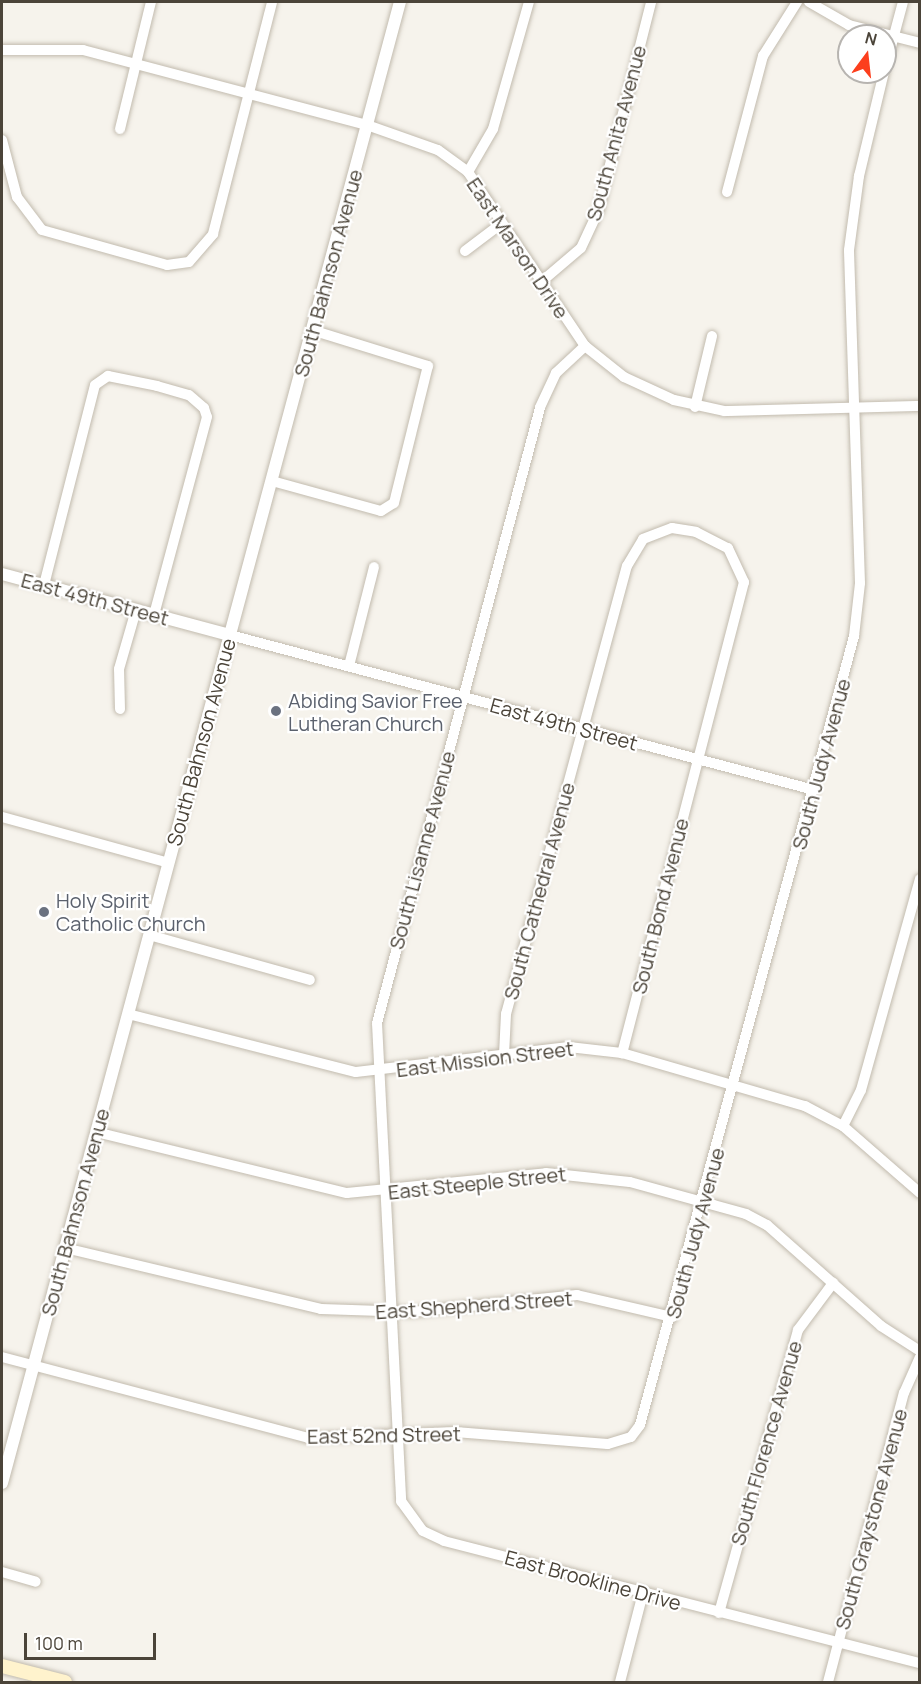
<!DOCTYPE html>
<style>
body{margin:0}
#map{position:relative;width:921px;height:1684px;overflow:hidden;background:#f6f3ec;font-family:Manrope,sans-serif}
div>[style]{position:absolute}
.roads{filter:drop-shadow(0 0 2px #c2bbae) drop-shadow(0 0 2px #c2bbae)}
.minor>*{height:10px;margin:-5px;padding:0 5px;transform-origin:5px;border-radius:5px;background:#fff}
.tertiary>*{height:12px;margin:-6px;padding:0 6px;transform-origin:6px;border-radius:6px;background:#fff}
.secondary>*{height:14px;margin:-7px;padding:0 7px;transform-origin:7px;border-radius:7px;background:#fff3cd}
.dots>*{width:16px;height:16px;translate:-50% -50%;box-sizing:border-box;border:3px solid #fff;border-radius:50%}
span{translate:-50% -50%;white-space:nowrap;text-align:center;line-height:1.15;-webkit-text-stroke:4.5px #fff;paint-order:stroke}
.street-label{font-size:20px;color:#4b4439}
.worship-label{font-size:20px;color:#5b616d}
.left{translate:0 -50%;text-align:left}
.frame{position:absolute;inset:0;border:3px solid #4b4439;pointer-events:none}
.north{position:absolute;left:837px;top:24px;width:60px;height:60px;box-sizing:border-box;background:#fff;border:2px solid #b7b4b0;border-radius:50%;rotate:15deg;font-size:16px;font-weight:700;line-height:24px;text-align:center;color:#4b4439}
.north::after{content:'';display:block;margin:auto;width:21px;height:27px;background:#fc3f1d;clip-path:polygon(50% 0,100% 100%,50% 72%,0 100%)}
.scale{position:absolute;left:24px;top:1633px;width:132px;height:27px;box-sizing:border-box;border:3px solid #4b4439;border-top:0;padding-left:8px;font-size:18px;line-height:21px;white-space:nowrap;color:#4b4439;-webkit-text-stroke:4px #fff;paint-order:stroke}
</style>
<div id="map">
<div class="roads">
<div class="minor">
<div style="left:809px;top:2px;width:46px;rotate:29.9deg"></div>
<div style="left:849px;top:25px;width:73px;rotate:14.2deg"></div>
<div style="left:2px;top:50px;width:81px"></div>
<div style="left:83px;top:50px;width:294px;rotate:14.8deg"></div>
<div style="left:367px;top:125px;width:75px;rotate:19.4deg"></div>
<div style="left:438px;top:150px;width:37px;rotate:36deg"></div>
<div style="left:468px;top:172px;width:210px;rotate:56.1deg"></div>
<div style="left:585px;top:346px;width:50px;rotate:38.5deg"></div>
<div style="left:624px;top:377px;width:55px;rotate:24.7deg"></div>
<div style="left:674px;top:400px;width:51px;rotate:12.4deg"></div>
<div style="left:724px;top:411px;width:196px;rotate:-1.5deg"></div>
<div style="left:885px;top:69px;width:69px;rotate:-75deg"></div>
<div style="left:120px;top:129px;width:131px;rotate:-76.3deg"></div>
<div style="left:2px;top:140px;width:59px;rotate:75.3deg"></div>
<div style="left:17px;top:197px;width:41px;rotate:52.9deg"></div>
<div style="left:42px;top:230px;width:130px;rotate:15.6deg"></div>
<div style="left:167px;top:265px;width:22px;rotate:-8deg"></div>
<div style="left:189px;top:262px;width:37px;rotate:-49deg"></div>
<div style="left:213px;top:234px;width:239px;rotate:-75.7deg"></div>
<div style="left:468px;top:172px;width:50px;rotate:-59.8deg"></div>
<div style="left:493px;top:129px;width:132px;rotate:-74.2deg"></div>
<div style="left:727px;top:192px;width:141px;rotate:-75.2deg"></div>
<div style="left:763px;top:56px;width:64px;rotate:-57.8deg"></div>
<div style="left:465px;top:251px;width:46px;rotate:-37.1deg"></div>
<div style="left:541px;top:282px;width:52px;rotate:-40.4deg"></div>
<div style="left:581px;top:248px;width:40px;rotate:-65deg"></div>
<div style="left:598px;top:212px;width:217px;rotate:-75.8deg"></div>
<div style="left:585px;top:346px;width:40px;rotate:137deg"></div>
<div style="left:556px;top:373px;width:38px;rotate:115deg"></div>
<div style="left:540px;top:408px;width:636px;rotate:104.84deg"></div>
<div style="left:377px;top:1023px;width:479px;rotate:87.1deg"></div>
<div style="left:401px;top:1501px;width:37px;rotate:54deg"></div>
<div style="left:423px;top:1531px;width:23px;rotate:25deg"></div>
<div style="left:444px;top:1541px;width:491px;rotate:14.4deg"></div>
<div style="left:695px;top:407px;width:73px;rotate:-76.5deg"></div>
<div style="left:272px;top:481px;width:113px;rotate:15.4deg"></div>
<div style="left:381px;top:511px;width:15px;rotate:-32deg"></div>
<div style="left:394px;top:503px;width:141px;rotate:-76.1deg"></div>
<div style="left:428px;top:366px;width:121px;rotate:-162.8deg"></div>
<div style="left:44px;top:585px;width:206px;rotate:-75.7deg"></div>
<div style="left:95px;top:385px;width:16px;rotate:-35deg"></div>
<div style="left:108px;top:376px;width:50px;rotate:11.5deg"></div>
<div style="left:157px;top:386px;width:33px;rotate:16deg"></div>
<div style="left:189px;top:395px;width:20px;rotate:41deg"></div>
<div style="left:204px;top:408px;width:9px;rotate:72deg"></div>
<div style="left:207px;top:417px;width:205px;rotate:105deg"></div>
<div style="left:230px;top:635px;width:604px;rotate:14.86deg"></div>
<div style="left:349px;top:666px;width:102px;rotate:-75.8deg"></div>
<div style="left:120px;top:709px;width:40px;rotate:-91.4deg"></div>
<div style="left:119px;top:669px;width:61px;rotate:-73.9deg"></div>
<div style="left:2px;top:817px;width:173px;rotate:15.4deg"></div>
<div style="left:149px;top:935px;width:167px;rotate:15.6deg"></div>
<div style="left:128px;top:1014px;width:235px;rotate:14.3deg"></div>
<div style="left:356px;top:1072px;width:214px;rotate:-6.7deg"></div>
<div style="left:569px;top:1047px;width:53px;rotate:6.5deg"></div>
<div style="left:622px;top:1053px;width:191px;rotate:16.2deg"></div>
<div style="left:805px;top:1106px;width:43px;rotate:27.8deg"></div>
<div style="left:843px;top:1126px;width:102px;rotate:41deg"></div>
<div style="left:504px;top:1055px;width:41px;rotate:-87.2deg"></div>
<div style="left:506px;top:1014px;width:464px;rotate:-74.9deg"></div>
<div style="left:627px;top:566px;width:31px;rotate:-59deg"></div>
<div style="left:643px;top:539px;width:31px;rotate:-21deg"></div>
<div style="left:672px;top:528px;width:24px;rotate:9deg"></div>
<div style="left:696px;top:532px;width:36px;rotate:27deg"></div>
<div style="left:728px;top:548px;width:38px;rotate:65deg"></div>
<div style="left:744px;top:582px;width:487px;rotate:104.5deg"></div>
<div style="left:843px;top:1126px;width:40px;rotate:-63.4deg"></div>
<div style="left:861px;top:1090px;width:219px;rotate:-74.4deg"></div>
<div style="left:96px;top:1132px;width:258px;rotate:13.7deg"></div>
<div style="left:347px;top:1193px;width:200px;rotate:-5.7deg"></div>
<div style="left:546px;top:1173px;width:84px;rotate:6.1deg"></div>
<div style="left:630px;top:1182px;width:120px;rotate:15.4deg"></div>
<div style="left:746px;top:1214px;width:24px;rotate:28deg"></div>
<div style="left:767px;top:1225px;width:152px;rotate:41.5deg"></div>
<div style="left:881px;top:1326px;width:46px;rotate:32.7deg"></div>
<div style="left:65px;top:1248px;width:263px;rotate:13.4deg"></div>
<div style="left:321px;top:1309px;width:91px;rotate:1.9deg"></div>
<div style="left:412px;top:1312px;width:166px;rotate:-5.9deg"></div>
<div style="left:577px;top:1295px;width:98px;rotate:13deg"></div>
<div style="left:2px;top:1357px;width:317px;rotate:14.8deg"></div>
<div style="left:308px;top:1438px;width:147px;rotate:-2.3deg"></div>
<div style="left:455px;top:1432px;width:153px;rotate:4.5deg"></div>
<div style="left:608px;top:1444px;width:24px;rotate:-17deg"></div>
<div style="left:631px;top:1437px;width:15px;rotate:-53deg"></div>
<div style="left:640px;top:1425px;width:818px;rotate:-74.82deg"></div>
<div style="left:854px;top:636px;width:53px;rotate:-83.5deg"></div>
<div style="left:860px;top:583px;width:333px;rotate:-91.9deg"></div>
<div style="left:849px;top:250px;width:75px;rotate:-82.3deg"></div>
<div style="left:859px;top:176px;width:107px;rotate:-76.5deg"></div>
<div style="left:2px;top:1572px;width:35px;rotate:16deg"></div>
<div style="left:719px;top:1613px;width:294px;rotate:-74.4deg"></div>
<div style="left:798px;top:1330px;width:59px;rotate:-53.3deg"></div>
<div style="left:620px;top:1682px;width:92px;rotate:-75.5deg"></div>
<div style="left:828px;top:1682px;width:299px;rotate:-75.3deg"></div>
<div style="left:904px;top:1393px;width:39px;rotate:-66deg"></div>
</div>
<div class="tertiary">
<div style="left:2px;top:574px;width:236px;rotate:15deg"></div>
<div style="left:2px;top:1483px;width:1534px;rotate:-74.96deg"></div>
</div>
<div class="secondary">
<div style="left:2px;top:1666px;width:65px;rotate:14.3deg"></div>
</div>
</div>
<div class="dots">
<div style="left:276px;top:711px;background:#6b7280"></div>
<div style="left:44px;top:912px;background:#6b7280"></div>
</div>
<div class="street-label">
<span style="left:616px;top:133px;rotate:-75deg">South Anita Avenue</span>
<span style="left:518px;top:248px;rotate:56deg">East Marson Drive</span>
<span style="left:328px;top:273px;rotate:-75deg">South Bahnson Avenue</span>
<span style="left:95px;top:599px;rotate:15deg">East 49th Street</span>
<span style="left:564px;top:724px;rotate:15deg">East 49th Street</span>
<span style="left:201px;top:742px;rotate:-75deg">South Bahnson Avenue</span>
<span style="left:821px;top:764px;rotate:-75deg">South Judy Avenue</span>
<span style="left:422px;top:850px;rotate:-75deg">South Lisanne Avenue</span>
<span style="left:539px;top:891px;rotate:-75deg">South Cathedral Avenue</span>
<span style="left:660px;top:906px;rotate:-76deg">South Bond Avenue</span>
<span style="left:485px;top:1059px;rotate:-7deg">East Mission Street</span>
<span style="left:477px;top:1183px;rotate:-6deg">East Steeple Street</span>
<span style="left:75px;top:1212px;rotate:-75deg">South Bahnson Avenue</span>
<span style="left:695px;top:1233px;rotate:-75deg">South Judy Avenue</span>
<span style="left:474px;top:1305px;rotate:-4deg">East Shepherd Street</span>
<span style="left:384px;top:1435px;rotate:-1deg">East 52nd Street</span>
<span style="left:766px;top:1443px;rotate:-74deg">South Florence Avenue</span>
<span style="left:871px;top:1519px;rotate:-75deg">South Graystone Avenue</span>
<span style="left:593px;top:1580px;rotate:15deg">East Brookline Drive</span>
</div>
<div class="worship-label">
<span class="left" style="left:288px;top:712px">Abiding Savior Free<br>Lutheran Church</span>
<span class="left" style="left:56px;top:912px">Holy Spirit<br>Catholic Church</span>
</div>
<div class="frame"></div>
<div class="north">N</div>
<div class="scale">100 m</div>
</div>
